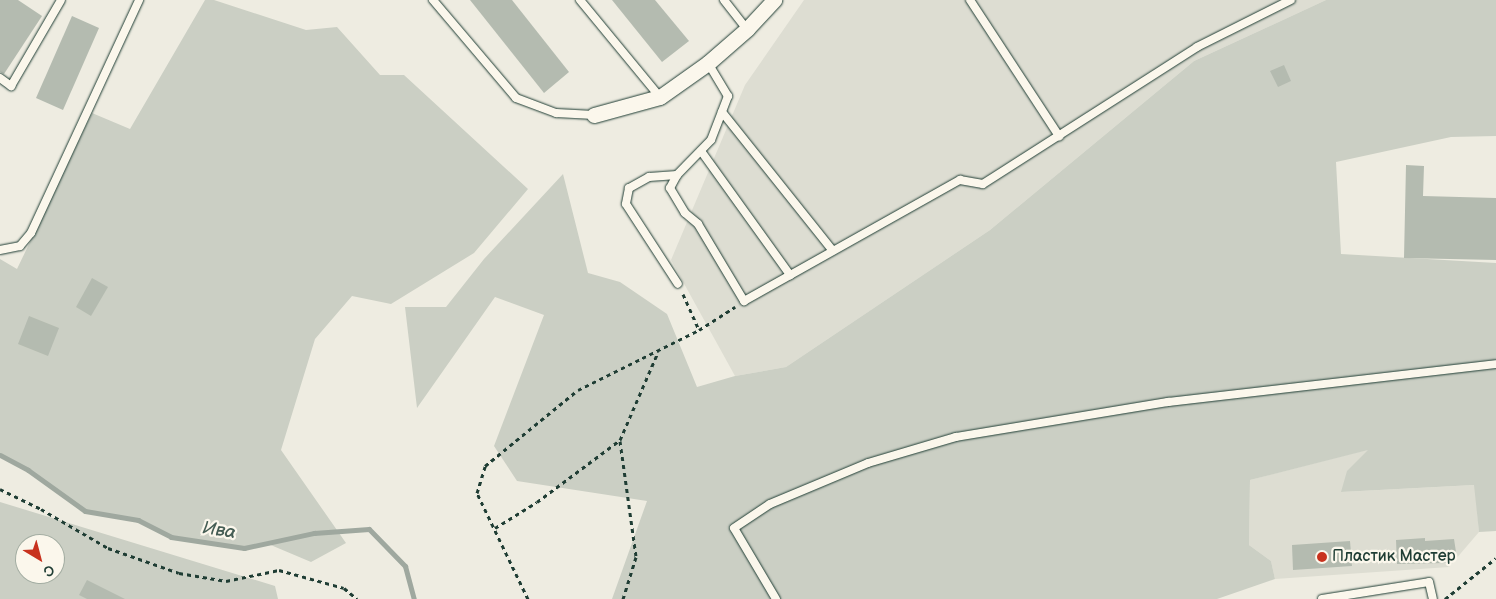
<!DOCTYPE html>
<meta charset="utf-8">
<style>
body{margin:0}
#map{position:relative;width:1496px;height:599px;overflow:hidden;background:#eeece1;font-family:"Balsamiq Sans",sans-serif}
div>[style]{position:absolute}
.built>*{inset:0;background:#ddddd2}
.green>*{inset:0;background:#cbcfc4}
.stream>*{height:5px;margin:-2.5px;padding:0 2.5px;transform-origin:2.5px;border-radius:2.5px;background:#9fa89f}
.building>*{inset:0;background:#b4bbb0}
.path>*{height:3px;margin-top:-1.5px;transform-origin:0;background:repeating-linear-gradient(90deg,#1f3d34 0 4px,transparent 0 8px)}
.roads{filter:drop-shadow(0 0 1px #1f3d34) drop-shadow(0 0 1px #1f3d34)}
.lane>*{height:8px;margin:-4px;padding:0 4px;transform-origin:4px;border-radius:4px;background:#fbf7ec}
.street>*{height:15px;margin:-7.5px;padding:0 7.5px;transform-origin:7.5px;border-radius:7.5px;background:#fbf7ec}
.dots>*{width:14px;height:14px;translate:-50% -50%;box-sizing:border-box;border:2px solid #fbf7ec;border-radius:50%}
span{translate:-50% -50%;white-space:nowrap;text-align:center;line-height:1.15;-webkit-text-stroke:4.5px #fbf7ec;paint-order:stroke}
.poi-label{font-size:16px;color:#1f3d34}
.left{translate:0 -50%;text-align:left}
.water-label{font-size:18px;color:#455d54;font-style:italic}
.north{position:absolute;left:15px;top:534px;width:50px;height:50px;box-sizing:border-box;background:#fbf7ec;border:1px solid #a3ada2;border-radius:50%;rotate:143deg;font-size:14px;font-weight:700;line-height:20px;text-align:center;color:#1f3d34}
.north::after{content:'';display:block;margin:auto;width:18px;height:22px;background:#c8321e;clip-path:polygon(50% 0,100% 100%,50% 72%,0 100%)}
</style>
<div id="map">
<div class="built">
<div style="clip-path:polygon(804px 0,1326px 0,1194px 61px,990px 230px,786px 367px,735px 376px,671px 260px,745px 85px)"></div>
<div style="clip-path:polygon(1370px 449px,1342px 492px,1475px 485px,1479px 532px,1449px 567px,1275px 579px,1271px 561px,1249px 545px,1250px 480px)"></div>
</div>
<div class="green">
<div style="clip-path:polygon(205px 0,214px 0,306px 30px,337px 27px,380px 75px,404px 75px,528px 189px,474px 253px,391px 304px,352px 296px,315px 339px,281px 450px,346px 543px,311px 562px,266px 543px,244px 548px,171px 537px,138px 520px,85px 511px,28px 470px,0 455px,0 259px,17px 269px,92px 113px,130px 129px)"></div>
<div style="clip-path:polygon(1326px 0,1496px 0,1496px 136px,1451px 137px,1336px 162px,1341px 254px,1496px 263px,1496px 531px,1479px 532px,1474px 485px,1341px 492px,1347px 471px,1368px 450px,1250px 480px,1249px 545px,1271px 561px,1275px 579px,1217px 599px,612px 599px,647px 501px,517px 481px,494px 446px,544px 315px,495px 297px,417px 408px,405px 307px,446px 307px,484px 259px,563px 174px,588px 273px,620px 282px,667px 314px,697px 387px,735px 376px,786px 367px,990px 230px,1194px 61px)"></div>
<div style="clip-path:polygon(evenodd,0 502px,275px 586px,278px 599px,0 599px,0 502px,25px 544px,55px 544px,55px 574px,25px 574px,25px 544px)"></div>
</div>
<div class="stream">
<div style="left:0;top:455px;width:32px;rotate:28deg"></div>
<div style="left:28px;top:470px;width:70px;rotate:35.7deg"></div>
<div style="left:85px;top:511px;width:54px;rotate:9.6deg"></div>
<div style="left:138px;top:520px;width:37px;rotate:27deg"></div>
<div style="left:171px;top:537px;width:74px;rotate:8.6deg"></div>
<div style="left:244px;top:548px;width:72px;rotate:-12.1deg"></div>
<div style="left:314px;top:533px;width:55px;rotate:-4.2deg"></div>
<div style="left:369px;top:529px;width:52px;rotate:45.8deg"></div>
<div style="left:405px;top:566px;width:34px;rotate:75deg"></div>
</div>
<div class="building">
<div style="clip-path:polygon(0 0,18px 0,42px 16px,4px 74px,0 72px)"></div>
<div style="clip-path:polygon(470px 0,512px 0,569px 72px,544px 93px)"></div>
<div style="clip-path:polygon(612px 0,655px 0,689px 41px,662px 62px)"></div>
<div style="clip-path:polygon(72px 16px,99px 28px,63px 110px,36px 98px)"></div>
<div style="clip-path:polygon(1284px 65px,1291px 81px,1278px 87px,1270px 71px)"></div>
<div style="clip-path:polygon(1406px 165px,1424px 166px,1423px 196px,1496px 198px,1496px 260px,1404px 258px)"></div>
<div style="clip-path:polygon(92px 278px,108px 287px,91px 316px,76px 307px)"></div>
<div style="clip-path:polygon(29px 316px,59px 328px,48px 356px,18px 344px)"></div>
<div style="clip-path:polygon(1425px 538px,1425px 541px,1454px 539px,1456px 552px,1446px 563px,1397px 564px,1396px 540px)"></div>
<div style="clip-path:polygon(1350px 541px,1352px 566px,1293px 570px,1292px 545px)"></div>
<div style="clip-path:polygon(87px 580px,125px 599px,87px 599px,79px 595px)"></div>
</div>
<div class="path">
<div style="left:683px;top:294px;width:39px;rotate:66deg"></div>
<div style="left:620px;top:441px;width:117px;rotate:82.1deg"></div>
<div style="left:636px;top:557px;width:44px;rotate:107.2deg"></div>
<div style="left:0;top:489px;width:46px;rotate:26deg"></div>
<div style="left:41px;top:509px;width:78px;rotate:30.2deg"></div>
<div style="left:108px;top:548px;width:75px;rotate:19.4deg"></div>
<div style="left:179px;top:573px;width:48px;rotate:9.7deg"></div>
<div style="left:226px;top:581px;width:54px;rotate:-11.7deg"></div>
<div style="left:279px;top:570px;width:67px;rotate:15.5deg"></div>
<div style="left:344px;top:588px;width:17px;rotate:40deg"></div>
<div style="left:495px;top:528px;width:49px;rotate:-31.8deg"></div>
<div style="left:537px;top:502px;width:104px;rotate:-36.8deg"></div>
<div style="left:620px;top:440px;width:96px;rotate:-66.6deg"></div>
<div style="left:528px;top:599px;width:118px;rotate:-115.7deg"></div>
<div style="left:477px;top:493px;width:28px;rotate:-73deg"></div>
<div style="left:485px;top:466px;width:120px;rotate:-39.3deg"></div>
<div style="left:578px;top:390px;width:135px;rotate:-26.4deg"></div>
<div style="left:699px;top:330px;width:43px;rotate:-32.6deg"></div>
<div style="left:1445px;top:599px;width:65px;rotate:-38.8deg"></div>
</div>
<div class="roads">
<div class="lane">
<div style="left:433px;top:0;width:128px;rotate:49.7deg"></div>
<div style="left:516px;top:98px;width:43px;rotate:20.6deg"></div>
<div style="left:556px;top:113px;width:38px;rotate:3deg"></div>
<div style="left:580px;top:0;width:126px;rotate:50.5deg"></div>
<div style="left:724px;top:0;width:37px;rotate:52deg"></div>
<div style="left:970px;top:0;width:163px;rotate:56.8deg"></div>
<div style="left:708px;top:63px;width:39px;rotate:59deg"></div>
<div style="left:728px;top:96px;width:47px;rotate:111.1deg"></div>
<div style="left:711px;top:140px;width:49px;rotate:134.2deg"></div>
<div style="left:677px;top:175px;width:15px;rotate:118deg"></div>
<div style="left:670px;top:188px;width:29px;rotate:59deg"></div>
<div style="left:685px;top:213px;width:17px;rotate:40deg"></div>
<div style="left:698px;top:224px;width:90px;rotate:59.1deg"></div>
<div style="left:744px;top:301px;width:248px;rotate:-29.3deg"></div>
<div style="left:960px;top:180px;width:23px;rotate:10deg"></div>
<div style="left:983px;top:184px;width:254px;rotate:-32.6deg"></div>
<div style="left:1197px;top:47px;width:105px;rotate:-26.6deg"></div>
<div style="left:0;top:78px;width:14px;rotate:36deg"></div>
<div style="left:11px;top:86px;width:99px;rotate:-59.8deg"></div>
<div style="left:722px;top:112px;width:176px;rotate:51.4deg"></div>
<div style="left:701px;top:151px;width:153px;rotate:54.3deg"></div>
<div style="left:677px;top:175px;width:28px;rotate:176deg"></div>
<div style="left:649px;top:177px;width:23px;rotate:151deg"></div>
<div style="left:629px;top:188px;width:16px;rotate:101deg"></div>
<div style="left:626px;top:204px;width:95px;rotate:57deg"></div>
<div style="left:0;top:250px;width:20px;rotate:-11deg"></div>
<div style="left:20px;top:246px;width:17px;rotate:-50deg"></div>
<div style="left:31px;top:233px;width:257px;rotate:-65.1deg"></div>
<div style="left:776px;top:599px;width:82px;rotate:-120.6deg"></div>
<div style="left:734px;top:528px;width:43px;rotate:-33.7deg"></div>
<div style="left:770px;top:504px;width:106px;rotate:-22.7deg"></div>
<div style="left:868px;top:463px;width:92px;rotate:-16.5deg"></div>
<div style="left:956px;top:437px;width:215px;rotate:-9.4deg"></div>
<div style="left:1168px;top:402px;width:330px;rotate:-6.6deg"></div>
<div style="left:1322px;top:599px;width:108px;rotate:-9deg"></div>
<div style="left:1429px;top:582px;width:17px;rotate:77deg"></div>
</div>
<div class="street">
<div style="left:594px;top:115px;width:68px;rotate:-15.3deg"></div>
<div style="left:660px;top:97px;width:59px;rotate:-35.3deg"></div>
<div style="left:708px;top:63px;width:52px;rotate:-41.1deg"></div>
<div style="left:747px;top:29px;width:40px;rotate:-47deg"></div>
</div>
</div>
<div class="dots">
<div style="left:1322px;top:557px;background:#c8321e"></div>
</div>
<div class="poi-label">
<span class="left" style="left:1332px;top:557px">Пластик Мастер</span>
</div>
<div class="water-label">
<span style="left:219px;top:531px;rotate:9deg">Ива</span>
</div>
<div class="north">С</div>
</div>
